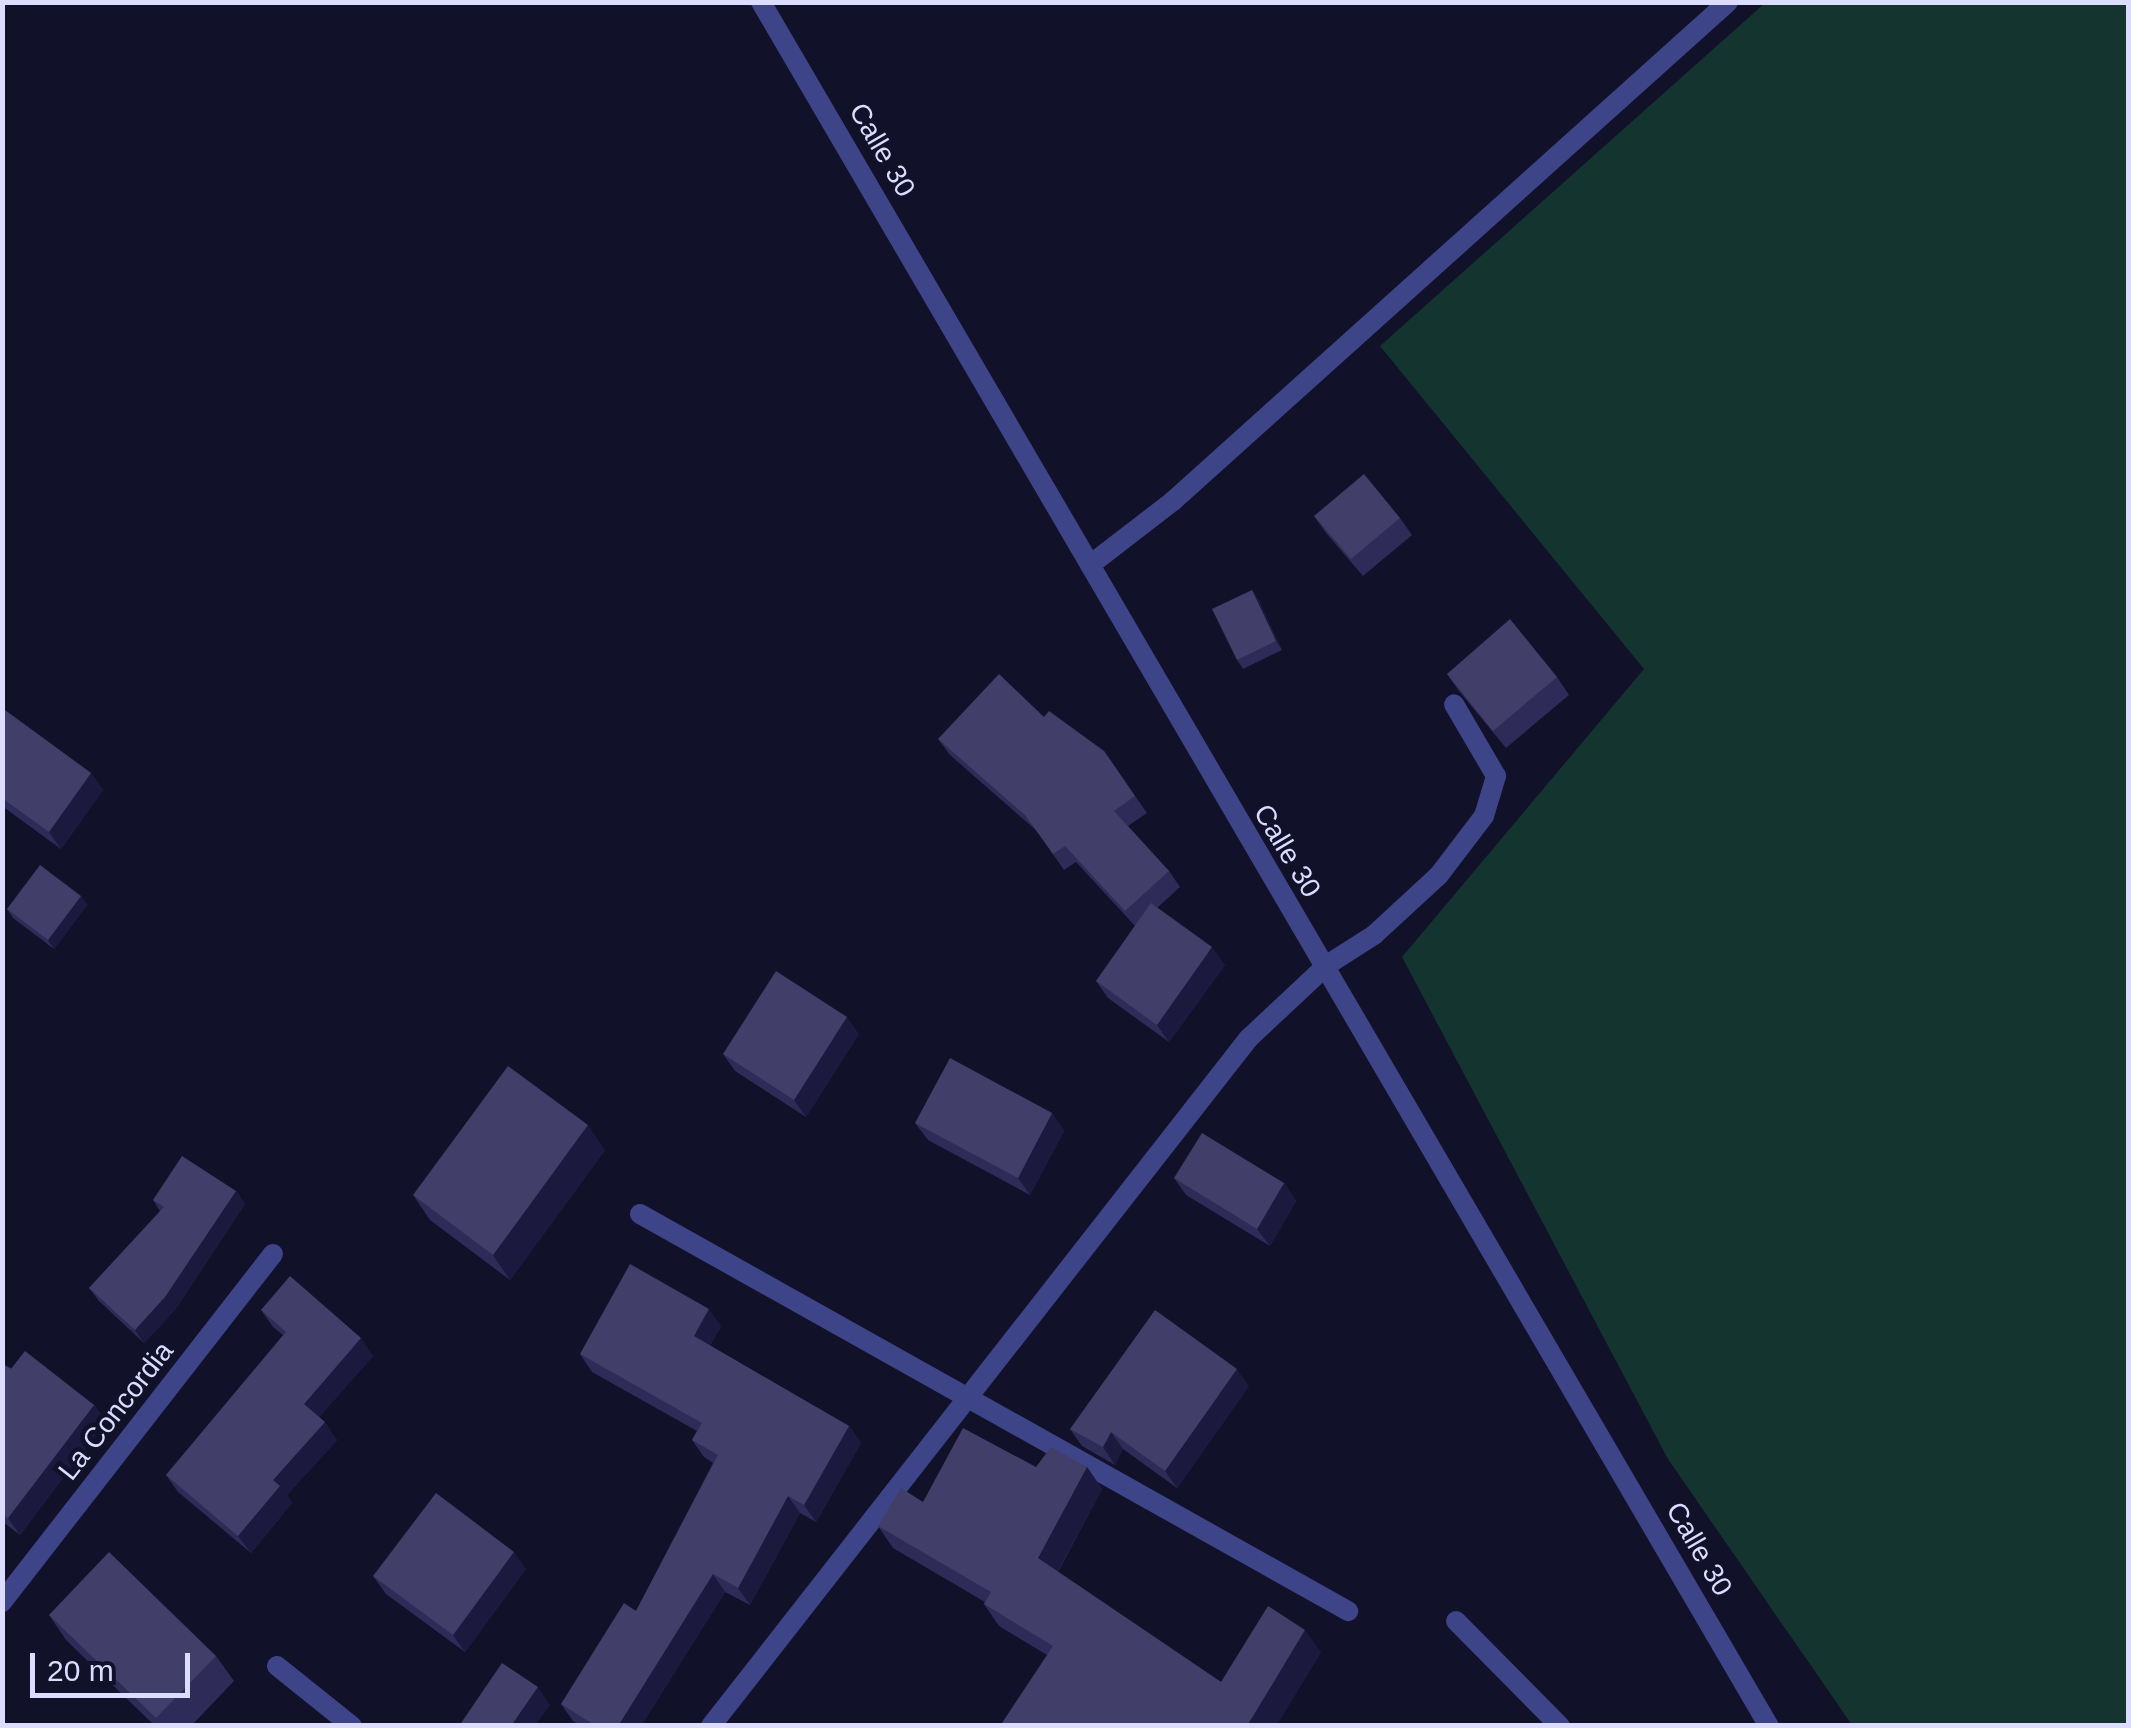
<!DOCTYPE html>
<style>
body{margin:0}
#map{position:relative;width:2131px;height:1728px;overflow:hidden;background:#12112a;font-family:Arial,sans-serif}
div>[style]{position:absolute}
.green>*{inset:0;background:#14342f}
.lane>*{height:20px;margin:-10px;padding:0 10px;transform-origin:10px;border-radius:10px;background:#3d4488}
.street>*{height:20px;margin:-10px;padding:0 10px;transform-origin:10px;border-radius:10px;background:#3d4488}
.wall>*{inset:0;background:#2e2b58}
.shaded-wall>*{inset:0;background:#1b193e}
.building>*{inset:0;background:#413e69}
span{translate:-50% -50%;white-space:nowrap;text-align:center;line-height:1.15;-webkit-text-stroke:9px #12112a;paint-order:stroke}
.street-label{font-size:28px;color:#dbdcfe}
.frame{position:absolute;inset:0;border:5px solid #dbdcfe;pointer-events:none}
.scale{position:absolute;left:30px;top:1653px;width:160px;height:45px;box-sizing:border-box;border:5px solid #dbdcfe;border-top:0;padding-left:12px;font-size:30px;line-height:35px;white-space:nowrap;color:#dbdcfe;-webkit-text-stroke:8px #12112a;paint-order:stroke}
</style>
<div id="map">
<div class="green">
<div style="clip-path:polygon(1765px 3px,2128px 3px,2128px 1725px,1852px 1725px,1668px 1459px,1402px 957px,1644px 669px,1380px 346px)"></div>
</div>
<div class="lane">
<div style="left:1090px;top:565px;width:105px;rotate:-37.6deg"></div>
<div style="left:1173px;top:501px;width:746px;rotate:-41.96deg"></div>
<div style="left:1327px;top:965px;width:56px;rotate:-32.6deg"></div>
<div style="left:1374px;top:935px;width:88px;rotate:-42.7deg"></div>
<div style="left:1439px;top:875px;width:74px;rotate:-52.7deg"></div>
<div style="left:1484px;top:816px;width:42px;rotate:-73.3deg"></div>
<div style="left:1496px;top:776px;width:83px;rotate:-120.3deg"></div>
</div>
<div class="street">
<div style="left:761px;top:2px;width:1997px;rotate:59.69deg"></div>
<div style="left:640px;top:1214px;width:812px;rotate:29.28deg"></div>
<div style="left:2px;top:1602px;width:441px;rotate:-52.1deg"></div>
<div style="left:1456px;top:1621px;width:148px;rotate:45.3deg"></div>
<div style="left:277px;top:1666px;width:96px;rotate:38.7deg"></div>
<div style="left:711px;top:1726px;width:873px;rotate:-51.98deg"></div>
<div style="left:1249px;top:1038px;width:107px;rotate:-43.1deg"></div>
</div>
<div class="wall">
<div style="clip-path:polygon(1314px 516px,1400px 518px,1412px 535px,1363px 576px,1326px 533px)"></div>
<div style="clip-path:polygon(1252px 590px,1258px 599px,1282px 650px,1243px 669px,1237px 660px)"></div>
<div style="clip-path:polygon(1447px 674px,1557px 677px,1569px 695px,1506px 748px,1459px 691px)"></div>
<div style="clip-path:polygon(2px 708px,91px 773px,103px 790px,61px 849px,2px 806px)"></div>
<div style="clip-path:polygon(1044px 717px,1104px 751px,1147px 813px,1128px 826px,1169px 871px,1180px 887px,1157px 908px,1225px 965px,1169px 1042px,1108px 998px,1096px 981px,1135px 926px,1076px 862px,1064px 870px,1037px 831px,950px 755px,938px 739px)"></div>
<div style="clip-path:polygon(81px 896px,87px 905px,54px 949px,13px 918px,7px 909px)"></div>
<div style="clip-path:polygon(859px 1034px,806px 1117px,735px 1071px,723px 1054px)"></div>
<div style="clip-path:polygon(1052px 1113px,1064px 1131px,1030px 1195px,928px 1140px,915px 1123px)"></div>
<div style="clip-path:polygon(605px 1150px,510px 1280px,430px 1220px,413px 1195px)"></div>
<div style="clip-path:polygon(1174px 1178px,1284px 1183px,1296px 1201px,1270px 1246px,1186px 1195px)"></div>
<div style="clip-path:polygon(236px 1191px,245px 1204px,175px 1310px,144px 1343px,99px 1301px,89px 1288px,160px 1211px,153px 1200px)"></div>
<div style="clip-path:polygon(261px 1310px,373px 1356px,319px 1417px,337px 1440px,287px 1495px,292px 1503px,251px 1553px,178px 1492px,166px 1475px,283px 1335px,273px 1327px)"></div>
<div style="clip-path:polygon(721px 1326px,710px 1346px,849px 1426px,861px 1443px,816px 1522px,800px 1513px,750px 1605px,725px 1592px,641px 1726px,580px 1726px,573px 1721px,561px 1704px,636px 1611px,713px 1463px,704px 1457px,692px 1440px,697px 1431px,592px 1372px,580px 1354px)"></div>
<div style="clip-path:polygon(2px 1364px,94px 1405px,106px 1421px,20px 1535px,3px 1522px)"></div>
<div style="clip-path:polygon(1249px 1386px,1177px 1488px,1123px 1449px,1115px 1465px,1082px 1446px,1070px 1429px)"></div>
<div style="clip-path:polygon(1036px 1467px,1087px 1467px,1102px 1489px,1058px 1572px,1221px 1682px,1321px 1652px,1276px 1726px,1047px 1655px,999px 1626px,984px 1604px,985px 1602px,893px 1548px,878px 1526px,923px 1502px)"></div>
<div style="clip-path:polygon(526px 1569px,465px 1652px,386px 1594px,373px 1576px)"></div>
<div style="clip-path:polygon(49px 1615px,216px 1656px,234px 1681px,191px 1726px,155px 1726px,66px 1640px)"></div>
</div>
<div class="shaded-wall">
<div style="clip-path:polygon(1252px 590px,1258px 599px,1282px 650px,1276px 641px)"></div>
<div style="clip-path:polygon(91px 773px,103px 790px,61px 849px,49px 832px)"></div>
<div style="clip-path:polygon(81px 896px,87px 905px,54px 949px,48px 940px)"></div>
<div style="clip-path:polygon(1212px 947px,1225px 965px,1169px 1042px,1157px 1025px)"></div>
<div style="clip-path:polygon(847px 1017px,859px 1034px,806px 1117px,794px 1100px)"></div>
<div style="clip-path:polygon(1052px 1113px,1064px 1131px,1030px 1195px,1018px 1178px)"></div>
<div style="clip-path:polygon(588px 1125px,605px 1150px,510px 1280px,493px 1255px)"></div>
<div style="clip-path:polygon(1284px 1183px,1296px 1201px,1270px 1246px,1257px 1229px)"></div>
<div style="clip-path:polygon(236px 1191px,245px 1204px,175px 1310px,144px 1343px,135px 1330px)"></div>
<div style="clip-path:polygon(709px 1309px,721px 1326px,706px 1353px,694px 1336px)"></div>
<div style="clip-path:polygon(361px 1338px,373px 1356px,316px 1421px,304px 1404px)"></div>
<div style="clip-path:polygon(1237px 1369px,1249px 1386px,1177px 1488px,1165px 1471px)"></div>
<div style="clip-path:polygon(94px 1405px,106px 1421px,20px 1535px,8px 1518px)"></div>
<div style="clip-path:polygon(325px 1422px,337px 1440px,287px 1495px,292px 1503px,251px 1553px,238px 1536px,273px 1480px)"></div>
<div style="clip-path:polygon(849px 1426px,861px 1443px,816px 1522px,804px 1505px)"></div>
<div style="clip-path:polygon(1111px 1432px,1123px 1449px,1115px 1465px,1103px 1447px)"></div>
<div style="clip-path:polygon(1087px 1467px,1102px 1489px,1053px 1580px,1038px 1558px)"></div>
<div style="clip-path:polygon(788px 1496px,800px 1513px,750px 1605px,738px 1588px)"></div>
<div style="clip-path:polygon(514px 1552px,526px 1569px,465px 1652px,453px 1635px)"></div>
<div style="clip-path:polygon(713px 1574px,725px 1592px,641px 1726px,618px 1726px)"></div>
<div style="clip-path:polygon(1305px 1630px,1321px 1652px,1276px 1726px,1247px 1726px)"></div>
<div style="clip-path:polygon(538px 1687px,550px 1705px,535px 1726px,511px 1726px)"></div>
</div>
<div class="building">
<div style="clip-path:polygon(1364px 474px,1400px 518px,1351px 559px,1314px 516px)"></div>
<div style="clip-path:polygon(1252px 590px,1276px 641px,1237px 660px,1212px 609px)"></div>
<div style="clip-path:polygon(1510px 619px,1557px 677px,1493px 731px,1447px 674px)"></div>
<div style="clip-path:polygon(999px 674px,1044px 717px,1049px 711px,1104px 751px,1135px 796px,1114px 811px,1169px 871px,1125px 911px,1065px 846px,1053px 854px,1025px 815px,938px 739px)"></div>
<div style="clip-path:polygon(2px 708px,91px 773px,49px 832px,2px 798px)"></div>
<div style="clip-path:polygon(40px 865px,81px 896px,48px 940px,7px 909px)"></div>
<div style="clip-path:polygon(1151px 903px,1212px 947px,1157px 1025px,1096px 981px)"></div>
<div style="clip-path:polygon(776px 971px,847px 1017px,794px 1100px,723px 1054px)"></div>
<div style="clip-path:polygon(950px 1058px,1052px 1113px,1018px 1178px,915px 1123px)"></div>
<div style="clip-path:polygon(508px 1066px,588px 1125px,493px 1255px,413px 1195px)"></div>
<div style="clip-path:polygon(1202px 1133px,1284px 1183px,1257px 1229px,1174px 1178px)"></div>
<div style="clip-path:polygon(182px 1156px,236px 1191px,165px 1297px,135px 1330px,89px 1288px,164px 1207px,153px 1200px)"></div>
<div style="clip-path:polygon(630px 1264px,709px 1309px,694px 1336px,849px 1426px,804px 1505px,788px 1496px,738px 1588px,713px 1574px,618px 1726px,596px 1726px,561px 1704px,624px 1603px,636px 1611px,718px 1455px,692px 1440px,702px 1423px,580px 1354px)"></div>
<div style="clip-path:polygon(290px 1276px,361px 1338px,304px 1404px,325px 1422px,273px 1480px,280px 1486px,238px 1536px,166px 1475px,286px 1332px,261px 1310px)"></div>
<div style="clip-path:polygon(1155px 1310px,1237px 1369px,1165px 1471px,1111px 1432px,1103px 1447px,1070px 1429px)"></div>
<div style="clip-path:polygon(25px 1351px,94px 1405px,8px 1518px,2px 1514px,2px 1364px,11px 1369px)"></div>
<div style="clip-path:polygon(963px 1428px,1036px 1467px,1051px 1447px,1087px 1467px,1038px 1558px,1221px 1682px,1268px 1606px,1305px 1630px,1247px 1726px,1000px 1726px,1053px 1646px,984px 1604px,991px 1592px,878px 1526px,901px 1488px,923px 1502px)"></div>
<div style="clip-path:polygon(436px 1493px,514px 1552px,453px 1635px,373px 1576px)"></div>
<div style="clip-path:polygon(109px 1552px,216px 1656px,156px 1718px,49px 1615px)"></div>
<div style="clip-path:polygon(502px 1663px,538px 1687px,511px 1726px,459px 1726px)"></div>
</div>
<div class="street-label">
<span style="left:882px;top:150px;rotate:60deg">Calle 30</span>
<span style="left:1287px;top:851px;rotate:59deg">Calle 30</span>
<span style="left:116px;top:1411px;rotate:-52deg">La Concordia</span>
<span style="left:1699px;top:1549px;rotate:60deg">Calle 30</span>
</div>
<div class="frame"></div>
<div class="scale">20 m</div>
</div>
